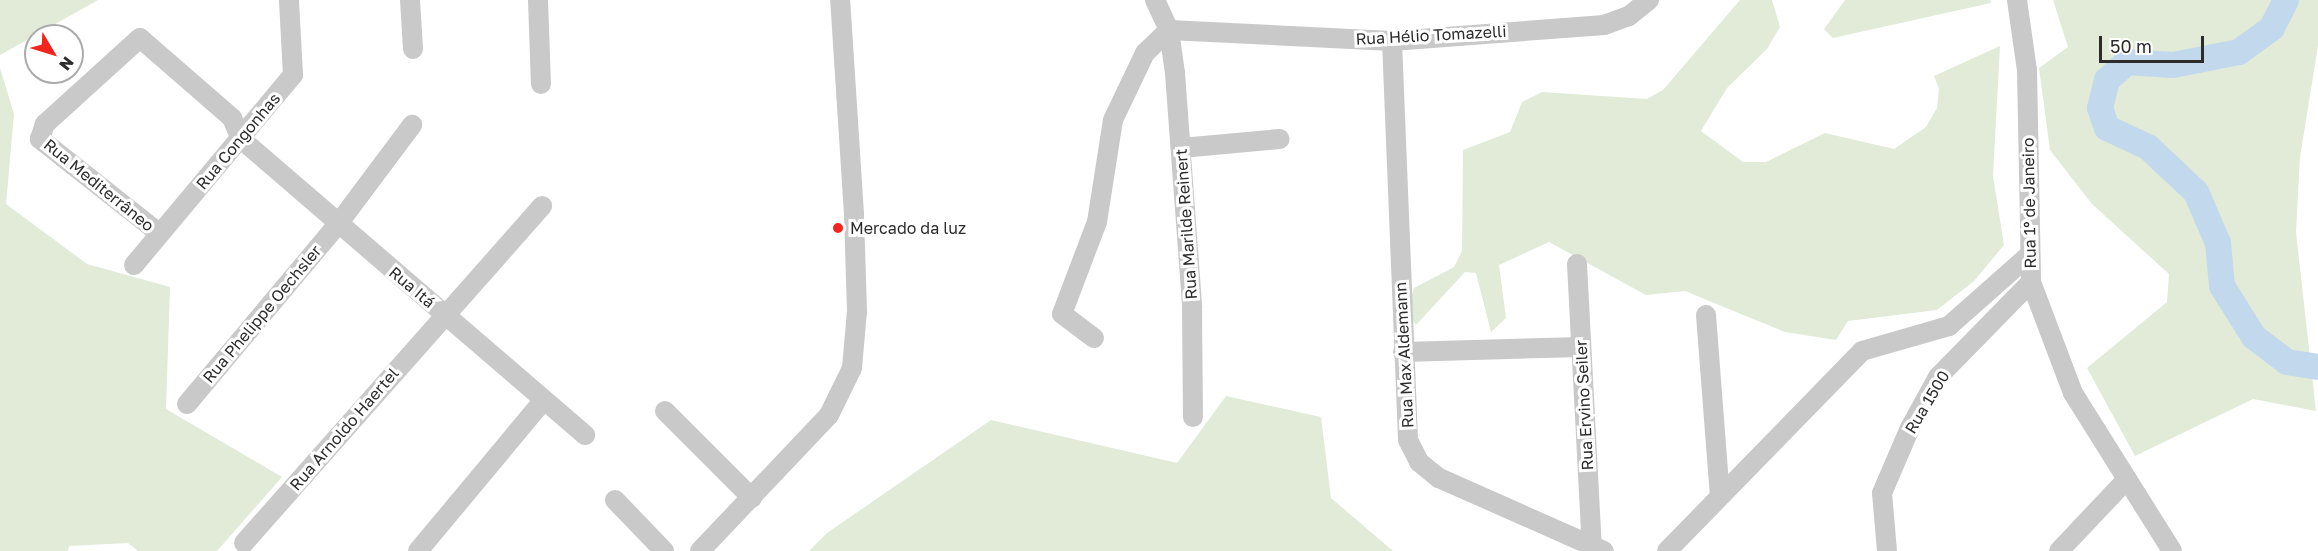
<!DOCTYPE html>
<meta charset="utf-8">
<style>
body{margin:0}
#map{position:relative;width:2318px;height:551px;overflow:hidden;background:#fff;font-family:"Golos Text",sans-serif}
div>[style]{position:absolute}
.green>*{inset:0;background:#e1ebd8}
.river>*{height:26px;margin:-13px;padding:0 13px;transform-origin:13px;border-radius:13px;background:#c2d8ed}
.minor>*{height:20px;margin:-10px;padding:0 10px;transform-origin:10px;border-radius:10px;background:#c9c9c9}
.dots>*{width:16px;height:16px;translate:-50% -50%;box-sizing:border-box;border:3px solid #fff;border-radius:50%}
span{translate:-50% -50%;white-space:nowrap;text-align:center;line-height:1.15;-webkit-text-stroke:6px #fff;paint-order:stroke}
.street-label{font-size:16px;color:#2c2c2c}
.poi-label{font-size:16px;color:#2c2c2c}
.left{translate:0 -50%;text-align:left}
.north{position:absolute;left:24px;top:24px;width:60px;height:60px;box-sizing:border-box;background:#fff;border:2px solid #ababab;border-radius:50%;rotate:128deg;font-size:16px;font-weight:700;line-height:24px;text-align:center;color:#2c2c2c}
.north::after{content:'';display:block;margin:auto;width:21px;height:27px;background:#f2241f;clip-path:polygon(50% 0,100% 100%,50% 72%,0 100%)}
.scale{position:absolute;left:2099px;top:36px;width:105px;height:27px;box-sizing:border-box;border:3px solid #2c2c2c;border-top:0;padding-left:8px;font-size:18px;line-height:21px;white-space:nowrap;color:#2c2c2c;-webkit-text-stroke:4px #fff;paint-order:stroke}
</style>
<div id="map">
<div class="green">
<div style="clip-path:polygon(0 0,98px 0,0 55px)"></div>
<div style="clip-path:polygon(1740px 0,1772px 0,1780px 27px,1767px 49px,1727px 88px,1701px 131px,1743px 162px,1766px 162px,1825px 133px,1894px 149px,1926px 127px,1937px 108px,1939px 89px,1934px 76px,2000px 46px,1993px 176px,2004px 245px,1974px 281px,1937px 310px,1848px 321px,1836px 340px,1785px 332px,1685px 291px,1646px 295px,1549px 242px,1499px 265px,1506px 318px,1491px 332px,1476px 273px,1465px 272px,1416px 325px,1407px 312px,1414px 288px,1454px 267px,1462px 251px,1463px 150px,1510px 132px,1522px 102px,1542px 92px,1647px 99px,1663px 90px)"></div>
<div style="clip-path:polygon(1845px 0,1990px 0,1991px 3px,1833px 38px,1824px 29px)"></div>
<div style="clip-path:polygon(2053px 0,2318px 0,2318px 46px,2300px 157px,2296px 232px,2316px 411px,2253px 399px,2135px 456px,2087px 368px,2167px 302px,2169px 274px,2092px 204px,2050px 150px,2039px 68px,2068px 47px)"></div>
<div style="clip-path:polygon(0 68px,14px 114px,6px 204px,87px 264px,170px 287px,166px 409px,282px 477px,217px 551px,138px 551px,128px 543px,69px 546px,68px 551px,0 551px)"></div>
<div style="clip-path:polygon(1226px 396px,1321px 417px,1331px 498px,1393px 551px,809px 551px,827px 533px,991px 420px,1177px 463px)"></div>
</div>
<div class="river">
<div style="left:2286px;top:0;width:31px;rotate:117deg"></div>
<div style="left:2272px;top:28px;width:41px;rotate:144deg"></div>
<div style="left:2239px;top:52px;width:67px;rotate:168.9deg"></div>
<div style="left:2173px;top:65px;width:46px;rotate:-176.3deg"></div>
<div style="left:2127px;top:62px;width:27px;rotate:138deg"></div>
<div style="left:2107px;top:80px;width:29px;rotate:104deg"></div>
<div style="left:2100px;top:108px;width:21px;rotate:71deg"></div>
<div style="left:2107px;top:128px;width:45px;rotate:24.9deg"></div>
<div style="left:2148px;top:147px;width:66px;rotate:43.2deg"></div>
<div style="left:2196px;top:192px;width:56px;rotate:66.7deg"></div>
<div style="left:2218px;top:243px;width:43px;rotate:84.7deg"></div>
<div style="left:2222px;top:286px;width:60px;rotate:57.9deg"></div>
<div style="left:2254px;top:337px;width:41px;rotate:37.1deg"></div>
<div style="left:2287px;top:362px;width:31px;rotate:9deg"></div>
</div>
<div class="minor">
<div style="left:410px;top:0;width:49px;rotate:86.5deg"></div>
<div style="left:538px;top:0;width:84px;rotate:88deg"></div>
<div style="left:1155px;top:0;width:33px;rotate:65deg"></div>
<div style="left:1169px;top:30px;width:43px;rotate:82.1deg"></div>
<div style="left:1175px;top:73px;width:235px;rotate:85.8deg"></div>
<div style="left:1192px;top:307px;width:110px;rotate:89.5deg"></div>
<div style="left:2017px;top:0;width:71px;rotate:81.9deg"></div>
<div style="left:2027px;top:70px;width:212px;rotate:88.9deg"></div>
<div style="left:2031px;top:282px;width:119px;rotate:69.3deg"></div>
<div style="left:2073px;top:393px;width:186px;rotate:57.9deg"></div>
<div style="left:1169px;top:30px;width:223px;rotate:2.8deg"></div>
<div style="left:1392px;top:41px;width:213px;rotate:-4.3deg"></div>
<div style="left:1604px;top:25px;width:27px;rotate:-20deg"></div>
<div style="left:1629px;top:16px;width:26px;rotate:-39deg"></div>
<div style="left:1392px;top:41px;width:399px;rotate:87.7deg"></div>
<div style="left:1408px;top:440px;width:25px;rotate:63deg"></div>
<div style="left:1419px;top:462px;width:26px;rotate:39deg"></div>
<div style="left:1439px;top:478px;width:180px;rotate:23.9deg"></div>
<div style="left:1181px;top:148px;width:99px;rotate:-5.2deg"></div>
<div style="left:159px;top:233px;width:152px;rotate:-141.7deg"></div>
<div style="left:40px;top:139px;width:16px;rotate:-72deg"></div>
<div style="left:45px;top:124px;width:128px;rotate:-42.2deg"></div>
<div style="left:140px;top:38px;width:122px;rotate:41deg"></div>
<div style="left:232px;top:118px;width:23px;rotate:67deg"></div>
<div style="left:241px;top:139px;width:454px;rotate:40.7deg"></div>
<div style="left:1577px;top:264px;width:282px;rotate:87deg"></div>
<div style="left:134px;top:265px;width:248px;rotate:-50.1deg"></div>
<div style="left:293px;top:75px;width:75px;rotate:-93.1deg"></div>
<div style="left:1706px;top:315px;width:181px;rotate:85.6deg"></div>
<div style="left:1094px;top:338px;width:40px;rotate:-143deg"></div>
<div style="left:1062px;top:314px;width:98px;rotate:-69.2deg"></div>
<div style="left:1097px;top:222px;width:103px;rotate:-81.1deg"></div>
<div style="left:1113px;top:120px;width:74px;rotate:-64.5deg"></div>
<div style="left:1145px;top:53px;width:33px;rotate:-44deg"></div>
<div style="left:1403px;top:352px;width:178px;rotate:-1.6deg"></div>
<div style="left:187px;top:404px;width:235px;rotate:-50deg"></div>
<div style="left:338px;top:224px;width:124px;rotate:-53.2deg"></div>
<div style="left:665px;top:411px;width:123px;rotate:45deg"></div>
<div style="left:615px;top:500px;width:71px;rotate:46.1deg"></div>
<div style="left:244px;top:543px;width:450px;rotate:-48.5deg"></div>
<div style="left:418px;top:551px;width:195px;rotate:-50.2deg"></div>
<div style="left:700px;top:551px;width:187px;rotate:-46.5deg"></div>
<div style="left:829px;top:415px;width:52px;rotate:-63.9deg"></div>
<div style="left:852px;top:368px;width:57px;rotate:-85deg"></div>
<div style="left:857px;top:311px;width:97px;rotate:-91.8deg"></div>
<div style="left:854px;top:214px;width:214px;rotate:-93.7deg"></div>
<div style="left:1667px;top:551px;width:279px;rotate:-45.7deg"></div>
<div style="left:1862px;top:351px;width:91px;rotate:-16deg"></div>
<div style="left:1949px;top:326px;width:106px;rotate:-41.5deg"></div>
<div style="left:1887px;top:551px;width:58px;rotate:-94.9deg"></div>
<div style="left:1882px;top:493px;width:71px;rotate:-66.7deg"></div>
<div style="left:1910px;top:428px;width:58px;rotate:-61.2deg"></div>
<div style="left:1938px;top:377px;width:133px;rotate:-45.6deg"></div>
<div style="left:2059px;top:551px;width:99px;rotate:-46.6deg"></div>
</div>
<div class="dots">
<div style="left:838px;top:228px;background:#f2241f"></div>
</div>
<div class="street-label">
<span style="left:1431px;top:35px;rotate:-3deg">Rua Hélio Tomazelli</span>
<span style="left:238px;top:141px;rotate:-50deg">Rua Congonhas</span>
<span style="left:99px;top:185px;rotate:39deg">Rua Mediterrâneo</span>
<span style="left:2029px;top:203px;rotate:-91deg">Rua 1º de Janeiro</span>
<span style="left:1186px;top:224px;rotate:-94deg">Rua Marilde Reinert</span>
<span style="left:412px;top:287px;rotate:40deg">Rua Itá</span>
<span style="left:262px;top:314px;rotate:-50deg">Rua Phelippe Oechsler</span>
<span style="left:1404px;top:355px;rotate:-93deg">Rua Max Aldemann</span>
<span style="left:1927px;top:402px;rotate:-59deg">Rua 1500</span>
<span style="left:1584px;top:405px;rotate:-93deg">Rua Ervino Seiler</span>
<span style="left:344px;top:429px;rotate:-49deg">Rua Arnoldo Haertel</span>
</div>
<div class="poi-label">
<span class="left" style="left:850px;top:228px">Mercado da luz</span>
</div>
<div class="north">N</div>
<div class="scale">50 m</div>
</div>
